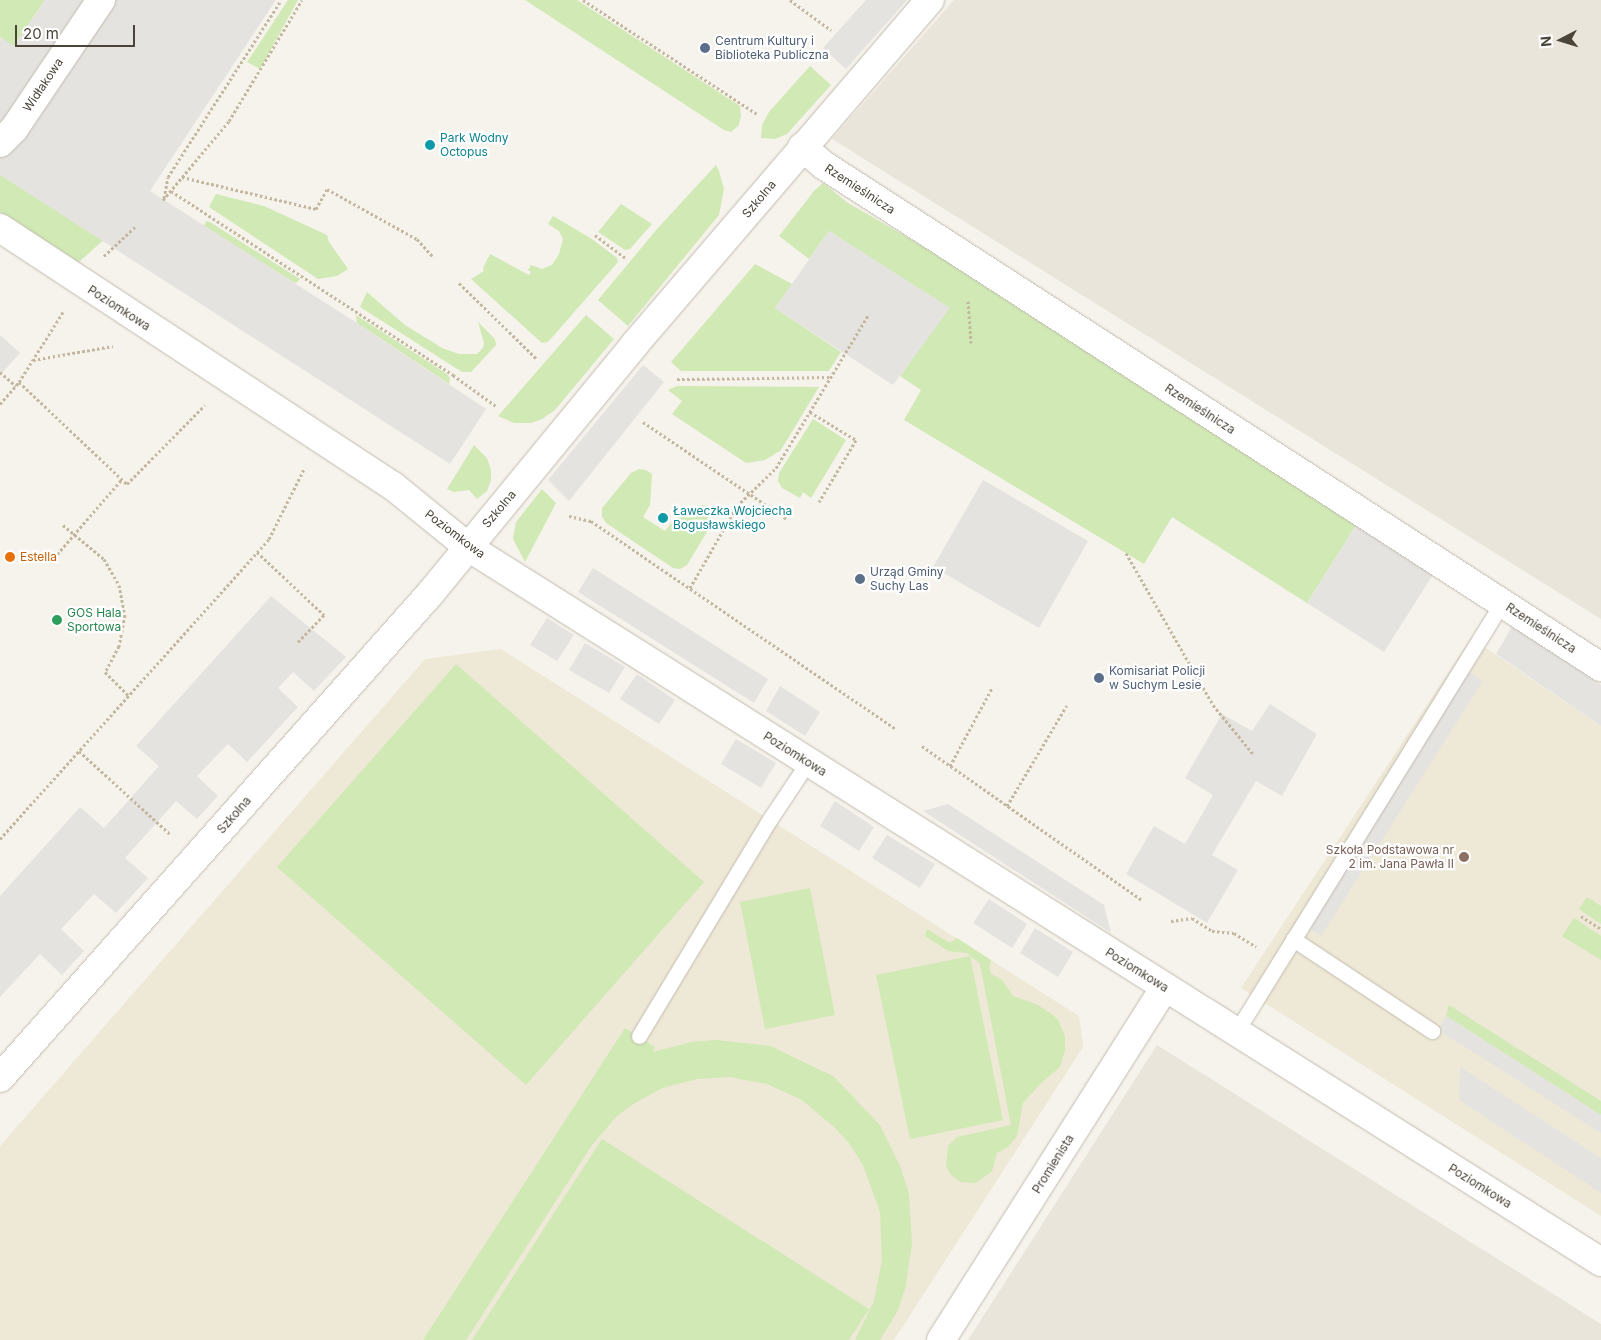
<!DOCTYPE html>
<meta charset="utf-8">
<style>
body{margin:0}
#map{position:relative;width:1601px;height:1340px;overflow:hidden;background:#f6f3ec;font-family:Inter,sans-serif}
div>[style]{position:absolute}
.residential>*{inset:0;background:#eae5da}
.education>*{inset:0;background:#eee8d6}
.green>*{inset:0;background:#d0e9b5}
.parking>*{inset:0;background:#e5e3e0}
.path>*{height:3px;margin-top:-1.5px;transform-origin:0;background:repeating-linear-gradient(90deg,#c3b89f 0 2.5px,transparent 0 5px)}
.roads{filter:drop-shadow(0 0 1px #c1bbae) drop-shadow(0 0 1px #c1bbae)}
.lane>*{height:15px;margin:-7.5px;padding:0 7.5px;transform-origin:7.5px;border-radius:7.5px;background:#fff}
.street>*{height:28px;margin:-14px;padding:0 14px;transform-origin:14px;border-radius:14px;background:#fff}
.dots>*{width:14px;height:14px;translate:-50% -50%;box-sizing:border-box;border:2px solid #fff;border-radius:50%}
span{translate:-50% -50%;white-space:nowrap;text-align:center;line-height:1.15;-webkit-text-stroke:4.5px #fff;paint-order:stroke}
.service-label{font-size:12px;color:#4e5e75}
.left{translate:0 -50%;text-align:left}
.street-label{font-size:12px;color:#4a4439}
.culture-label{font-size:12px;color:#0d838f}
.food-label{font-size:12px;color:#c56008}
.leisure-label{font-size:12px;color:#27864d}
.education-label{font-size:12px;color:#785e54}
.right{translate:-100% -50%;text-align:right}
.north{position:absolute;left:1536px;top:15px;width:50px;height:50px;-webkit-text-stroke:4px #fff;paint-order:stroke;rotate:265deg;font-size:14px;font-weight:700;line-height:20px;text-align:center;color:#4a4439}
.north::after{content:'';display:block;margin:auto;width:18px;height:22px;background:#4a4439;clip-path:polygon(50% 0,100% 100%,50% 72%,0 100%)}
.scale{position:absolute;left:15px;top:25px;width:120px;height:22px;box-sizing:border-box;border:2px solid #4a4439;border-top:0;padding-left:6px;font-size:15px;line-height:18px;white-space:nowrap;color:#4a4439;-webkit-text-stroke:4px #fff;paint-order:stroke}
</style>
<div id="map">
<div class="residential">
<div style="clip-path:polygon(954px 0,1601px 0,1601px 619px,832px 139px)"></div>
<div style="clip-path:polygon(1157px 1045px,1601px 1324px,1601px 1340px,968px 1340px)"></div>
</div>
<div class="education">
<div style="clip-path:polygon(1471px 638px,1601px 726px,1601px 1216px,1241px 988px)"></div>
<div style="clip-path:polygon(501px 649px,1079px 1016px,1083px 1047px,894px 1340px,0 1340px,0 1146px,425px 659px)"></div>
</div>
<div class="green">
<div style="clip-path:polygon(0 0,45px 0,13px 47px,0 37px)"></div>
<div style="clip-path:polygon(288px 0,298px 0,260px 69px,247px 62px)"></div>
<div style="clip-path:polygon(525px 0,577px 0,740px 106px,741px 115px,739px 125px,731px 132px,724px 130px)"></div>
<div style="clip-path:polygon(810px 66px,831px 85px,787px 134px,775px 139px,761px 138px,762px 125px,769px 112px)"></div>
<div style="clip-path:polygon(0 163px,126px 220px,79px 262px,0 212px)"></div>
<div style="clip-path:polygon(716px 165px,719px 171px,724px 189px,719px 215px,628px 326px,598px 300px,657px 229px)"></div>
<div style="clip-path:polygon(823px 183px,848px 203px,997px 289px,1357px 524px,1307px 603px,1172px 517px,1144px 564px,904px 420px,921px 390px,900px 376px,949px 308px,829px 231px,809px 259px,779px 236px,814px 191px)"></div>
<div style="clip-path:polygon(216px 194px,264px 206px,327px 235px,329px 242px,348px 269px,337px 276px,318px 279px,209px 207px)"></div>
<div style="clip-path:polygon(621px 204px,652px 224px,630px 249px,625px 250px,598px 232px)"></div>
<div style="clip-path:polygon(553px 216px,592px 239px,617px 258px,618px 262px,548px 342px,542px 343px,471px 279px,484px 271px,483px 268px,490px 254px,529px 275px,531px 272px,528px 270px,531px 265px,542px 269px,552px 265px,559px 254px,563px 239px,559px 231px,548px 224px)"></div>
<div style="clip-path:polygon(206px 221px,210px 222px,300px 279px,296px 283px,293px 282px,204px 226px)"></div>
<div style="clip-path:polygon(755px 264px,792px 284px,775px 308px,841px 352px,829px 371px,681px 371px,671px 362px)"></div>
<div style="clip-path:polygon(367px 292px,405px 325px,442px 348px,459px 354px,477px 354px,483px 348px,484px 343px,478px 322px,495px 339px,496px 345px,471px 372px,462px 372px,360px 307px)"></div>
<div style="clip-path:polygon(356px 315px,447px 374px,450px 378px,449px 384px,357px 323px)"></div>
<div style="clip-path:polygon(586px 315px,614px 339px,555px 410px,542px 419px,531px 423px,514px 423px,498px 416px)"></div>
<div style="clip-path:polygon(677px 386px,819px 387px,781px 450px,765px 460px,746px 463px,672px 414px,682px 401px,668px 390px)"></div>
<div style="clip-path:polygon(813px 419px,846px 440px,811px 498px,803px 492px,800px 498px,782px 488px,778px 481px,779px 473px)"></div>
<div style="clip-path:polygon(474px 445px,487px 458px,491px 470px,491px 480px,487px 491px,477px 499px,469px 490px,454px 492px,447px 489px)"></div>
<div style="clip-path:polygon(639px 469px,646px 470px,652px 474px,650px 505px,643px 517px,665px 531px,675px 518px,689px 515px,701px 505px,708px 506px,712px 512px,713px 522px,687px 565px,680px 569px,673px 568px,606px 523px,602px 516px,602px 508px,631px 473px)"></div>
<div style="clip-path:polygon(542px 489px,556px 503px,525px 562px,513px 539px,516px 522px)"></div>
<div style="clip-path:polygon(456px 664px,704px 882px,526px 1085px,277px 867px)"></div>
<div style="clip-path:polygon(810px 888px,835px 1015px,765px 1029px,740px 902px)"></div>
<div style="clip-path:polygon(1587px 897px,1601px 906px,1601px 924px,1579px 909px)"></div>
<div style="clip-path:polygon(1574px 918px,1601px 936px,1601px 960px,1562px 936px)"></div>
<div style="clip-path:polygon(927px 929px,950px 943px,957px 938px,991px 960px,989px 967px,991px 974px,1002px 980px,1013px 996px,1038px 1005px,1053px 1015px,1058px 1020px,1065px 1036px,1065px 1050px,1060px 1067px,1040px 1084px,1023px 1103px,1017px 1136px,1008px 1147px,997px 1153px,992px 1171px,976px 1183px,960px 1182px,950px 1174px,946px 1165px,948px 1146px,957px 1137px,1011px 1125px,980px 964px,967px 953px,948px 951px,925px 936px)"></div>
<div style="clip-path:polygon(970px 956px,1003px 1120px,910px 1139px,876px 975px)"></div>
<div style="clip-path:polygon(1449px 1005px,1601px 1101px,1601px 1115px,1446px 1016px)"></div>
<div style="clip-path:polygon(625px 1028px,655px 1047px,653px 1052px,691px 1042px,716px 1040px,770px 1046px,833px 1076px,880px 1125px,900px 1166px,909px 1194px,912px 1244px,905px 1289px,898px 1310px,880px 1340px,855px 1340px,874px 1301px,882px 1260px,880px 1212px,863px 1165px,849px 1143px,834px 1127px,802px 1100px,767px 1084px,729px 1077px,697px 1079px,662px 1088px,630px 1106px,616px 1117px,592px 1145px,466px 1340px,423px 1340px)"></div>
<div style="clip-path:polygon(602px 1139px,869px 1309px,849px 1340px,472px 1340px)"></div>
</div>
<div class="parking">
<div style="clip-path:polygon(45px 0,276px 0,150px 191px,357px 323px,486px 409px,450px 464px,0 175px,0 37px,14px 46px)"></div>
<div style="clip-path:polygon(866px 0,907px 0,846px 69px,823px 48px)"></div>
<div style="clip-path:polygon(829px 231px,950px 308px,893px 385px,775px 308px)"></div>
<div style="clip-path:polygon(0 335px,20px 353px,0 375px)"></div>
<div style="clip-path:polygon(643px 365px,664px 382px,569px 501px,548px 480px)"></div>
<div style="clip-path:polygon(983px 480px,1088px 541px,1039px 628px,933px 567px)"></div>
<div style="clip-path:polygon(1357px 524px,1434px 573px,1384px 652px,1307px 603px)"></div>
<div style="clip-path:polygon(593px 568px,768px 679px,754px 703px,578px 592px)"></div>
<div style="clip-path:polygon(271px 596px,346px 657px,314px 691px,293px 672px,278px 688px,298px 707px,247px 762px,228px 744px,197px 776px,218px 796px,197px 819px,176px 801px,125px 858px,148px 878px,116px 913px,94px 894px,61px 929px,84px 951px,62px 975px,40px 954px,0 997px,0 896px,80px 807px,104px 828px,159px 766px,136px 746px)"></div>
<div style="clip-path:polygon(547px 618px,574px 635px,557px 661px,530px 645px)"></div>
<div style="clip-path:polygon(1513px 625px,1601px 685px,1601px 726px,1496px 654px)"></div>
<div style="clip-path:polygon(585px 643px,625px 667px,609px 693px,569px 670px)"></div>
<div style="clip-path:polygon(1463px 667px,1483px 681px,1321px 936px,1303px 924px)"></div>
<div style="clip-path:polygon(637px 674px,675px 700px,659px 724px,620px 699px)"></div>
<div style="clip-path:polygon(780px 686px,820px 712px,805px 736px,766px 711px)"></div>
<div style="clip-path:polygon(1270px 704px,1317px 734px,1282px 796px,1256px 781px,1212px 855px,1238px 870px,1207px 923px,1126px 874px,1154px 826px,1185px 844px,1213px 795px,1185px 778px,1222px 714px,1252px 731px)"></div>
<div style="clip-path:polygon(736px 739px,776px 763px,761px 788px,721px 764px)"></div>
<div style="clip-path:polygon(835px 801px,874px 827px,859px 851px,820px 826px)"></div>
<div style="clip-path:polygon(948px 804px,1104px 905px,1111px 933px,923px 811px)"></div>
<div style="clip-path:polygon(887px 835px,935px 864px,920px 888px,872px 858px)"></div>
<div style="clip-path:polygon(989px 899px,1027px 924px,1012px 948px,973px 923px)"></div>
<div style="clip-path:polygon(1035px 928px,1073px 952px,1058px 977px,1020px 953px)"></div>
<div style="clip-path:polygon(1446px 1016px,1601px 1115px,1601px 1133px,1438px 1030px)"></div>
<div style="clip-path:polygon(1460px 1067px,1601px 1158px,1601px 1193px,1459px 1100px)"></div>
</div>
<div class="path">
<div style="left:583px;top:0;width:208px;rotate:33.2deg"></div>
<div style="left:790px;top:0;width:51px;rotate:36.2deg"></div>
<div style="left:182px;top:177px;width:138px;rotate:13.4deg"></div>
<div style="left:316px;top:209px;width:23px;rotate:-61deg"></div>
<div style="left:327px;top:189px;width:103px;rotate:29.1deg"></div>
<div style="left:417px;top:239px;width:25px;rotate:48deg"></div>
<div style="left:171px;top:191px;width:337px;rotate:33.1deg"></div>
<div style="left:453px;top:375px;width:53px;rotate:35.8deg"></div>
<div style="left:164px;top:198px;width:21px;rotate:-79deg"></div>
<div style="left:168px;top:177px;width:210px;rotate:-57.4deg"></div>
<div style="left:163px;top:200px;width:103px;rotate:-50.1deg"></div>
<div style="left:229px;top:121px;width:141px;rotate:-58.9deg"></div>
<div style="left:595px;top:235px;width:40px;rotate:37deg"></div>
<div style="left:104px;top:256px;width:44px;rotate:-43.2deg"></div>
<div style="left:459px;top:283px;width:109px;rotate:44.3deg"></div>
<div style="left:968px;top:301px;width:42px;rotate:85.9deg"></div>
<div style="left:33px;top:360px;width:81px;rotate:-9.9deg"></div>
<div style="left:0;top:372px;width:21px;rotate:41deg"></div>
<div style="left:677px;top:379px;width:154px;rotate:-0.7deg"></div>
<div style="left:19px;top:382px;width:83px;rotate:-57.8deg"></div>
<div style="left:0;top:404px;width:29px;rotate:-49deg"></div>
<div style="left:19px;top:382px;width:149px;rotate:43.4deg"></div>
<div style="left:127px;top:484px;width:111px;rotate:-45.4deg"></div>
<div style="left:810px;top:412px;width:54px;rotate:31.3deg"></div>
<div style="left:856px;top:440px;width:72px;rotate:120.8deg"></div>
<div style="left:643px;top:422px;width:174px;rotate:34deg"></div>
<div style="left:569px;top:516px;width:23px;rotate:13deg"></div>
<div style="left:591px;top:521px;width:368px;rotate:34.3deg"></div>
<div style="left:63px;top:525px;width:53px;rotate:39.7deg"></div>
<div style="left:104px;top:559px;width:30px;rotate:60deg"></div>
<div style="left:119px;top:585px;width:31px;rotate:79deg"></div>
<div style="left:125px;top:615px;width:32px;rotate:101deg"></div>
<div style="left:119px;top:646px;width:30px;rotate:118deg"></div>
<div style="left:105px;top:672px;width:34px;rotate:45deg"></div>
<div style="left:257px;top:552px;width:92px;rotate:43.2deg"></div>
<div style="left:324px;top:615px;width:39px;rotate:134deg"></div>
<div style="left:1126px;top:553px;width:175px;rotate:60.2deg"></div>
<div style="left:1213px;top:705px;width:65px;rotate:50.6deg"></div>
<div style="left:54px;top:558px;width:104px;rotate:-49.3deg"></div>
<div style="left:690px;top:588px;width:95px;rotate:-60.2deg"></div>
<div style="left:737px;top:506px;width:54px;rotate:-44.3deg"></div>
<div style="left:776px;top:468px;width:180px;rotate:-58.9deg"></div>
<div style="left:922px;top:746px;width:269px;rotate:35deg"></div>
<div style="left:79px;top:751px;width:123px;rotate:42.4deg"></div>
<div style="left:950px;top:766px;width:89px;rotate:-61.7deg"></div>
<div style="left:1007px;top:806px;width:117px;rotate:-59.3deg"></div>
<div style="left:0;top:839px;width:403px;rotate:-48.1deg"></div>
<div style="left:269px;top:539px;width:78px;rotate:-63.4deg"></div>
<div style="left:1581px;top:916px;width:24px;rotate:33deg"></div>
<div style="left:1171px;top:921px;width:21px;rotate:-8deg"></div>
<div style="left:1192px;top:918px;width:24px;rotate:33deg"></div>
<div style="left:1212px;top:931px;width:22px;rotate:5deg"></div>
<div style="left:1234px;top:933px;width:26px;rotate:32deg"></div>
</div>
<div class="roads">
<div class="lane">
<div style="left:1293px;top:939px;width:167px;rotate:33.5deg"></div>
<div style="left:1236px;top:1032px;width:505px;rotate:-58.2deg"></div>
<div style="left:639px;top:1036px;width:253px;rotate:-58.9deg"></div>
<div style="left:770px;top:819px;width:69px;rotate:-56.3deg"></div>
</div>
<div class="street">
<div style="left:0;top:143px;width:20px;rotate:-45deg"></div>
<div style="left:14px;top:129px;width:156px;rotate:-56deg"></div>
<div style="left:802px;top:147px;width:30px;rotate:40deg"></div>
<div style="left:825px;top:166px;width:924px;rotate:32.85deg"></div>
<div style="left:0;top:228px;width:470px;rotate:33.3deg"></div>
<div style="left:393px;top:486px;width:97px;rotate:39.1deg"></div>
<div style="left:468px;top:547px;width:1340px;rotate:32.25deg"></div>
<div style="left:0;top:1078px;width:646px;rotate:-48.39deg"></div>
<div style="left:429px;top:595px;width:325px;rotate:-50.6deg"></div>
<div style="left:635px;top:344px;width:453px;rotate:-49.4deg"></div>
<div style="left:941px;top:1340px;width:418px;rotate:-57.6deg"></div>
</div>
</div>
<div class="dots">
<div style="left:705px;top:48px;background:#5c6f8a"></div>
<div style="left:430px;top:145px;background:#0f9aa8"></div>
<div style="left:663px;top:518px;background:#0f9aa8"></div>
<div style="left:10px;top:557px;background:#e8710a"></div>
<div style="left:860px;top:579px;background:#5c6f8a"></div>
<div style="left:57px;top:620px;background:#2e9e5b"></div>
<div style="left:1099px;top:678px;background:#5c6f8a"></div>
<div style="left:1464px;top:857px;background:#8d6e63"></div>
</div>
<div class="service-label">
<span class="left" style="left:715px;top:48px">Centrum Kultury i<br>Biblioteka Publiczna</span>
<span class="left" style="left:870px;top:579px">Urząd Gminy<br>Suchy Las</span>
<span class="left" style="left:1109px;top:678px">Komisariat Policji<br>w Suchym Lesie</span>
</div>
<div class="street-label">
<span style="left:43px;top:85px;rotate:-56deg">Widłakowa</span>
<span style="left:860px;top:189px;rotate:33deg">Rzemieślnicza</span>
<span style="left:759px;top:199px;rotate:-50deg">Szkolna</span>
<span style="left:119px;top:308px;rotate:33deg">Poziomkowa</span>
<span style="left:1200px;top:409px;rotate:33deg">Rzemieślnicza</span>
<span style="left:499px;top:509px;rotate:-50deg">Szkolna</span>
<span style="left:455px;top:534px;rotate:37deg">Poziomkowa</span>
<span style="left:1541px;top:628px;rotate:33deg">Rzemieślnicza</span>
<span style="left:795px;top:754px;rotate:32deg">Poziomkowa</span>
<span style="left:234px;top:815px;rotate:-49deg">Szkolna</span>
<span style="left:1137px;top:970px;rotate:32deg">Poziomkowa</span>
<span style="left:1053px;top:1164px;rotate:-58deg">Promienista</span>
<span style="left:1480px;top:1186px;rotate:32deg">Poziomkowa</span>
</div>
<div class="culture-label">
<span class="left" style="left:440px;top:145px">Park Wodny<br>Octopus</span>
<span class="left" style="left:673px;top:518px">Ławeczka Wojciecha<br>Bogusławskiego</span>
</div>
<div class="food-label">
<span class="left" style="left:20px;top:557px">Estella</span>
</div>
<div class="leisure-label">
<span class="left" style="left:67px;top:620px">GOS Hala<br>Sportowa</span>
</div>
<div class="education-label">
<span class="right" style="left:1454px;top:857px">Szkoła Podstawowa nr<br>2 im. Jana Pawła II</span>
</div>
<div class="north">N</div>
<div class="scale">20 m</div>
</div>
